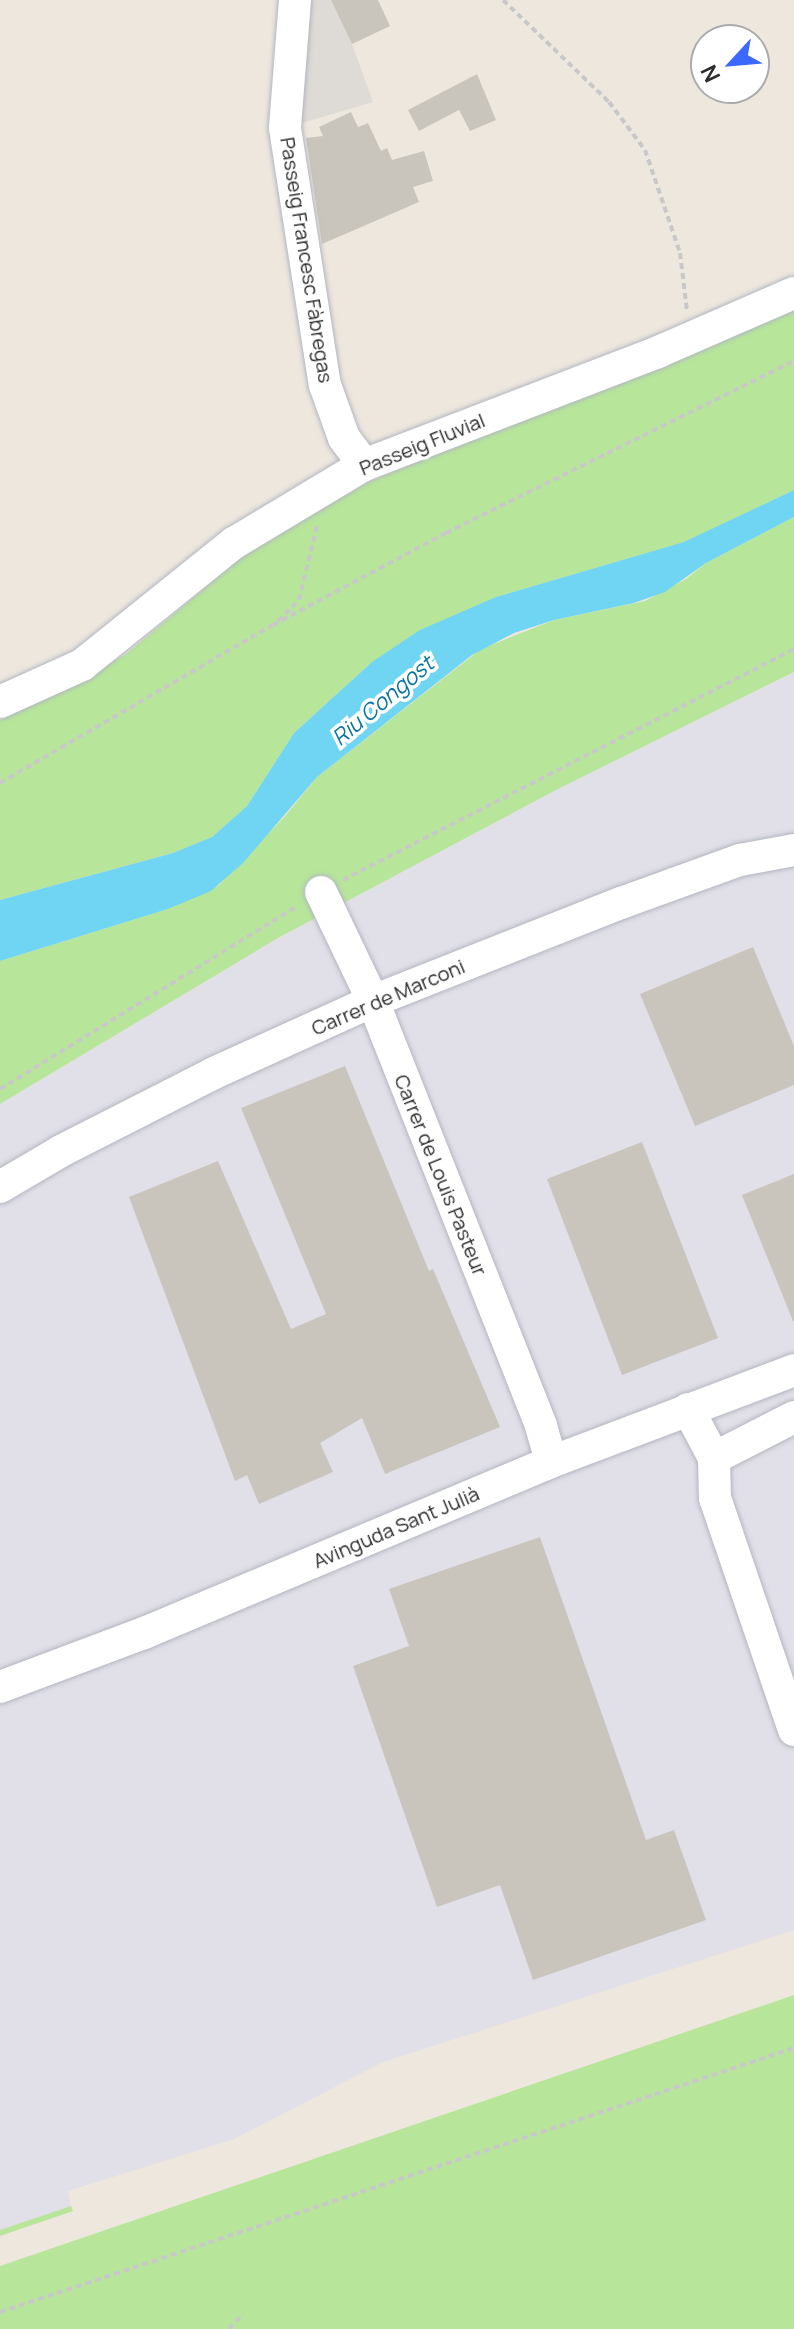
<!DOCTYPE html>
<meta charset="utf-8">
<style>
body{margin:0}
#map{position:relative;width:794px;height:2329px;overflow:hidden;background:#eee7de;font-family:Manrope,sans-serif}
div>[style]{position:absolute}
.industrial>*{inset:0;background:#e1dfe7}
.green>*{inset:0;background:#b7e69a}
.plaza>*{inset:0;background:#dedad6}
.water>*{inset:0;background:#6fd5f3}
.building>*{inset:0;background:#c9c5bd}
.path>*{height:4px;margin-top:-2px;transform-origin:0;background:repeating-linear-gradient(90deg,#c8c8c8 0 6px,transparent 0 10px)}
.roads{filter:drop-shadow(0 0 2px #b2b6c0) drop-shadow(0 0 2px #b2b6c0)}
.minor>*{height:32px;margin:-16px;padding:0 16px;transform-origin:16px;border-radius:16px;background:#fff}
span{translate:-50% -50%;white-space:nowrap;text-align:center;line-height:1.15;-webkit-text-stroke:7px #fff;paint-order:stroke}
.street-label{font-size:20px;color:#2c2c2c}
.water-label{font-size:22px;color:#0975a3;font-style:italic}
.north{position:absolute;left:690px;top:24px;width:80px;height:80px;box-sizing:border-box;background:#fff;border:2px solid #ababab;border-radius:50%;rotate:244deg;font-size:22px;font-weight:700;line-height:32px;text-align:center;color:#2c2c2c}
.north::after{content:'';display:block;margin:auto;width:28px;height:36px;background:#3b68ff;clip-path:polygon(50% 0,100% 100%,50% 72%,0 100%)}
</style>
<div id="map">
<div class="industrial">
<div style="clip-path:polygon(794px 672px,794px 1930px,383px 2062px,234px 2139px,68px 2191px,71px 2206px,0 2230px,0 1104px,278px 938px,558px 789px)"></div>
</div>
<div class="green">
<div style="clip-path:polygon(794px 307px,794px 490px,685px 542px,496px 597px,389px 652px,372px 662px,294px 733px,247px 806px,212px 837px,173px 853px,0 900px,0 720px,72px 686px,126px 654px,253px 548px,369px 482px)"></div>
<div style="clip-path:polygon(794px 517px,794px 672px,558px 789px,278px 938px,0 1104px,0 961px,168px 909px,219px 885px,286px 815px,317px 777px,481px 649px,554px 620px,645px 601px,686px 579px,706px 563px)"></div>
<div style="clip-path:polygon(794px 1995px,794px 2329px,0 2329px,0 2266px)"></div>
<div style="clip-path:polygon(71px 2206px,73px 2211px,0 2236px,0 2230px)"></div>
</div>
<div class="plaza">
<div style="clip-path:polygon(308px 0,331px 0,352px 44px,373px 102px,285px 128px)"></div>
</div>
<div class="water">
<div style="clip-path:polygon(794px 490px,794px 517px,706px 563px,665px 592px,634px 603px,554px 620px,514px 633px,472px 655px,317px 777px,243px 863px,211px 891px,168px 909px,0 961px,0 900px,173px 853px,212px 837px,247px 806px,294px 733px,372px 662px,420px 630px,496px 597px,684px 542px)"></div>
</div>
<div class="building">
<div style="clip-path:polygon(331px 0,378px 0,390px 26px,352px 44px)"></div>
<div style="clip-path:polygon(477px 74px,496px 120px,470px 131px,459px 110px,419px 131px,408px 110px)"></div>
<div style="clip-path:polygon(351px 112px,358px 127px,368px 123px,381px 151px,387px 148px,392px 160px,424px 151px,433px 181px,413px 187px,419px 202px,322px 244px,306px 138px,323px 136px,319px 127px)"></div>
<div style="clip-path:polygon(753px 947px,794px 1046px,794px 1085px,695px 1126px,640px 994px)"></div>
<div style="clip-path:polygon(345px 1066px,429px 1271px,433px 1269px,500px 1427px,385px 1474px,362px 1418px,320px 1443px,333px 1472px,259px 1504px,247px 1475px,235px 1481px,129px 1197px,218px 1161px,291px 1329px,326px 1314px,241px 1108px)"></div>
<div style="clip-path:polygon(642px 1142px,718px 1338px,622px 1375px,547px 1179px)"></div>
<div style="clip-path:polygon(794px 1174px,794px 1321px,793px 1321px,742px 1195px)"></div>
<div style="clip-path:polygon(540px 1537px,646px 1840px,674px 1830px,706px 1920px,533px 1980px,500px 1885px,437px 1907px,353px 1666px,409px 1646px,389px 1589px)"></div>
</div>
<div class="path">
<div style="left:503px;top:0;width:147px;rotate:43.9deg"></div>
<div style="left:609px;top:102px;width:60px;rotate:53.1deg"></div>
<div style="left:645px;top:150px;width:109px;rotate:71.2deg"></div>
<div style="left:680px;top:253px;width:58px;rotate:83.1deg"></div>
<div style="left:278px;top:621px;width:30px;rotate:-45deg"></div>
<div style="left:299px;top:600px;width:77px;rotate:-76.5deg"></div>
<div style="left:0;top:783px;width:315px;rotate:-30.1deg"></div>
<div style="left:273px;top:625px;width:196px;rotate:-28deg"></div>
<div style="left:446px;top:533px;width:388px;rotate:-26.3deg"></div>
<div style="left:343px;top:880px;width:507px;rotate:-27.12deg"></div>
<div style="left:0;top:1089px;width:349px;rotate:-31.6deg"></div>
<div style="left:0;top:2312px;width:837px;rotate:-18.39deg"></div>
<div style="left:229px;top:2329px;width:21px;rotate:-47deg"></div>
</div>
<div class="roads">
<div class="minor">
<div style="left:295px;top:0;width:128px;rotate:94.5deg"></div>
<div style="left:285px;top:128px;width:260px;rotate:81.2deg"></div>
<div style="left:325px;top:385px;width:56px;rotate:70.3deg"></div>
<div style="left:344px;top:438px;width:34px;rotate:53deg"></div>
<div style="left:0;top:702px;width:90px;rotate:-24.3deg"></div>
<div style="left:82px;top:665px;width:195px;rotate:-38.8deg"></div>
<div style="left:234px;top:543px;width:152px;rotate:-31deg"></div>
<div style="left:364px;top:465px;width:315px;rotate:-21deg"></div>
<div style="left:658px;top:352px;width:148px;rotate:-23.5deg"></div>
<div style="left:321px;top:892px;width:121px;rotate:64.5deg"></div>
<div style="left:373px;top:1001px;width:457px;rotate:68.4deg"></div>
<div style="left:541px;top:1426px;width:37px;rotate:74deg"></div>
<div style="left:0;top:1187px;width:71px;rotate:-30.5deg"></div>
<div style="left:61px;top:1151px;width:172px;rotate:-27deg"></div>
<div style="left:214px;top:1073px;width:175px;rotate:-24.4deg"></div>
<div style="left:373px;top:1001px;width:267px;rotate:-21.6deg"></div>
<div style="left:621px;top:903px;width:127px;rotate:-19.9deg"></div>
<div style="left:740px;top:860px;width:55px;rotate:-10.5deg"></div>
<div style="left:688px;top:1409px;width:55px;rotate:62deg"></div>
<div style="left:714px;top:1458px;width:40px;rotate:88.6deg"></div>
<div style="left:715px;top:1498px;width:245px;rotate:71.2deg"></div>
<div style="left:714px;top:1458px;width:90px;rotate:-27.1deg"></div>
<div style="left:0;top:1687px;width:154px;rotate:-20.6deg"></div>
<div style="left:144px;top:1633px;width:441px;rotate:-22.8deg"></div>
<div style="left:551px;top:1462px;width:260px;rotate:-20.7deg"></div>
</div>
</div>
<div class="street-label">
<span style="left:307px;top:260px;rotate:81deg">Passeig Francesc Fàbregas</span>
<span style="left:422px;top:444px;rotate:-22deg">Passeig Fluvial</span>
<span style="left:388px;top:997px;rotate:-23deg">Carrer de Marconi</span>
<span style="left:441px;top:1175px;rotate:68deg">Carrer de Louis Pasteur</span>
<span style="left:396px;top:1527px;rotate:-23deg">Avinguda Sant Julià</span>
</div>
<div class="water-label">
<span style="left:383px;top:701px;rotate:-40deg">Riu Congost</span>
</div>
<div class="north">N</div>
</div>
